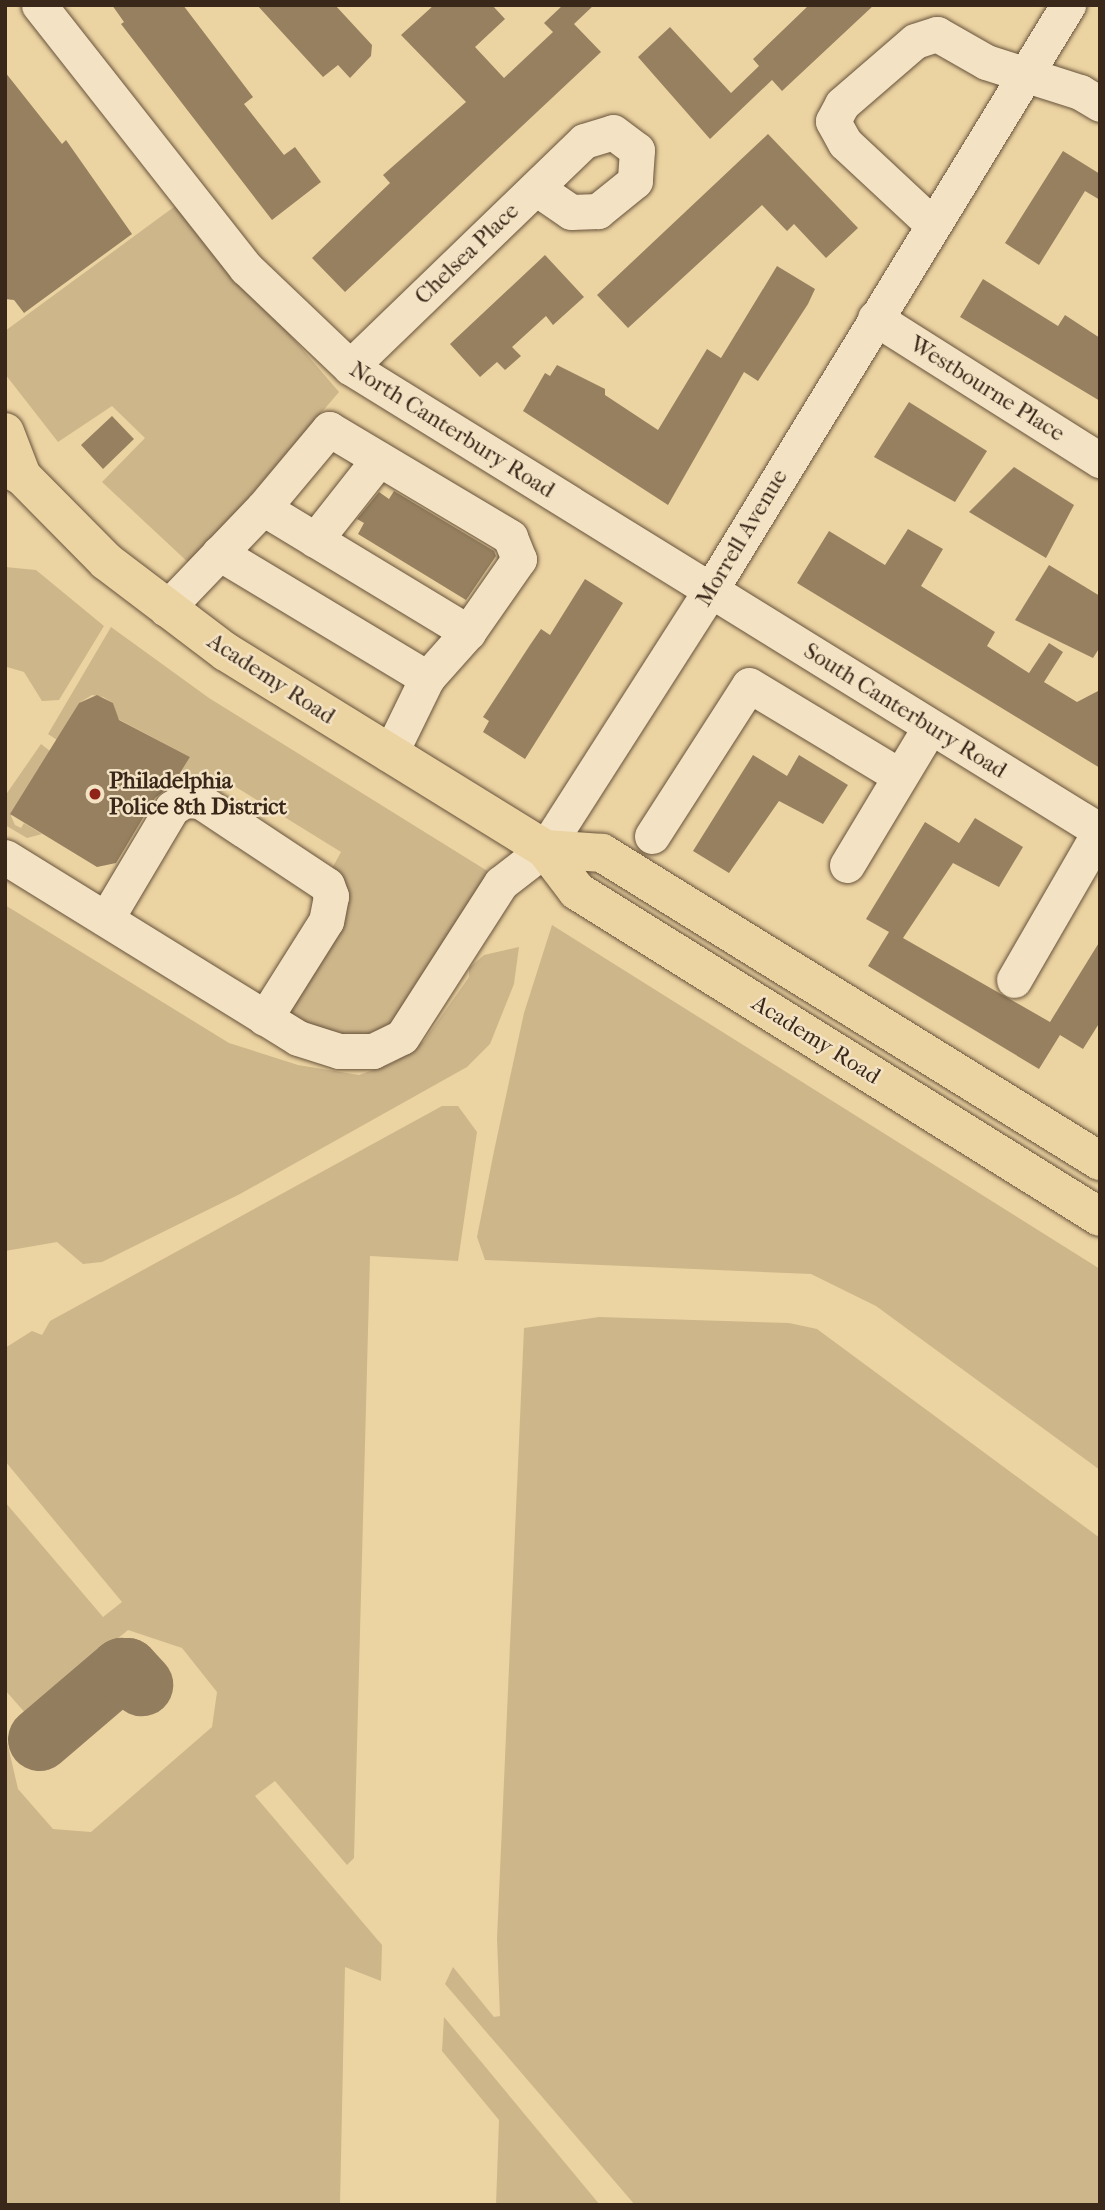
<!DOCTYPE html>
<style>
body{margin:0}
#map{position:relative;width:1105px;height:2210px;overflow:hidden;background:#ecd3a2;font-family:"IM FELL French Canon",serif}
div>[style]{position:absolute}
.green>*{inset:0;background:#ceb68b}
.taxiway>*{height:63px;margin:-31.5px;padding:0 31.5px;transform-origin:31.5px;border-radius:31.5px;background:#927d5e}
.building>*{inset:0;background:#968060}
.roads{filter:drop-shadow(0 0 2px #66523b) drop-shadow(0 0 2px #66523b)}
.minor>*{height:35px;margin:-17.5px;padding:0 17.5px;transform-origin:17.5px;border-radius:17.5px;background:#f3e2c3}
.major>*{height:38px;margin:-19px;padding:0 19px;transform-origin:19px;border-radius:19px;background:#ecd3a2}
.dots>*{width:19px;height:19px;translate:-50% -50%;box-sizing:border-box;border:4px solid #f3e2c3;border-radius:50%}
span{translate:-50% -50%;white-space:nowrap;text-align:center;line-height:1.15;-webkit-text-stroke:5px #f3e2c3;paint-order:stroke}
.street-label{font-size:23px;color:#392719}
.poi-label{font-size:23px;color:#392719;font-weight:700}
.left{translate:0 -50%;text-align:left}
.frame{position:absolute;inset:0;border:7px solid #392719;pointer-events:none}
</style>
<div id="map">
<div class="green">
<div style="clip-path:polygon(178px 204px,339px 392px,191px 565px,102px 482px,145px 438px,112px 406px,58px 442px,5px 374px,5px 331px)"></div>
<div style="clip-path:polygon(5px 567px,36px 570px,104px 626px,59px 700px,42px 701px,24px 672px,7px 667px)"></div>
<div style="clip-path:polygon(111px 627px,209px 698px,489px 872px,392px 1024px,354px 1039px,320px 1032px,289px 1012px,345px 921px,347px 896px,330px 872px,341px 852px,223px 779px,216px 789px,188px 785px,178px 777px,190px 757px,118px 719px,113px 703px,103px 697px,92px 695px,79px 703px,57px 740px,48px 734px)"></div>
<div style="clip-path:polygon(41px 744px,50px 751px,11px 816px,15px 825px,21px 828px,24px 823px,42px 834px,27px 838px,5px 825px,5px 796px)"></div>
<div style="clip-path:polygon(5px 905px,229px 1043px,298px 1065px,359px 1075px,393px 1063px,424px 1041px,469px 977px,469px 968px,484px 955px,519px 947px,514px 984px,490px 1044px,467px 1067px,240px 1194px,102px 1262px,83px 1264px,57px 1242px,5px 1251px)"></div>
<div style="clip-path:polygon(552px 925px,1100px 1269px,1100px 1470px,876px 1306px,811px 1274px,485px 1260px,477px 1237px,494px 1151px,524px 1013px)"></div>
<div style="clip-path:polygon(442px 1106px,458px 1106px,477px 1132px,458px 1261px,370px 1256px,354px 1858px,347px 1865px,275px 1781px,255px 1796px,382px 1945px,381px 1981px,345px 1967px,340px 2205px,5px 2205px,5px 1733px,18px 1789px,53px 1829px,91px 1832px,212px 1727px,217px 1692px,182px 1648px,128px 1630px,27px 1715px,5px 1690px,5px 1502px,103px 1617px,122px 1602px,5px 1461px,5px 1348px,32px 1331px,42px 1335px,50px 1321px)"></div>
<div style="clip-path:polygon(599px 1317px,789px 1323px,817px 1329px,1100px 1538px,1100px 2205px,635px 2205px,445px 1984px,453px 1967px,494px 2017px,500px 2016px,497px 1939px,524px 1328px)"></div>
<div style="clip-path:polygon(444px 2017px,600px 2205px,496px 2205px,499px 2120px,442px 2051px)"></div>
</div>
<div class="taxiway">
<div style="left:39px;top:1739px;width:108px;rotate:-40.5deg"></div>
<div style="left:121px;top:1669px;width:6px"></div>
<div style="left:127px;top:1669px;width:21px;rotate:47deg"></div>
</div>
<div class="building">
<div style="clip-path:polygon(112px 5px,183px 5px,253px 97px,244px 104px,284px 155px,295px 147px,321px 182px,272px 220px,121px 24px,124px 22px)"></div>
<div style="clip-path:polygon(257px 5px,335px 5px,372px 45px,371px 56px,350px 78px,338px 65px,323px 77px)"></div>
<div style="clip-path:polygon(434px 5px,492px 5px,505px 19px,475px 47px,504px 78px,553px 32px,544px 23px,563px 5px,594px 5px,574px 24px,601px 52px,345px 292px,312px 258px,390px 183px,383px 175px,466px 102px,401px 35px)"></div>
<div style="clip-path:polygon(809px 5px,874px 5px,782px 91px,772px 80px,710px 139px,638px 57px,670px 27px,731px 93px,759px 66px,753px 59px)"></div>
<div style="clip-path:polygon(5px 72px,62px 144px,66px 140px,132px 234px,24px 313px,14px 300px,5px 299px)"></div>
<div style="clip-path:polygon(768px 134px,858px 228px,826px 258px,794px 224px,787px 231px,762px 205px,628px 328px,597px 295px)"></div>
<div style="clip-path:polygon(1063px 151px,1100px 174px,1100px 200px,1085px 191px,1039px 265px,1005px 243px)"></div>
<div style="clip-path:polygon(545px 255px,584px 297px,553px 325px,546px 316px,512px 347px,521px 356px,505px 370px,497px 362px,480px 377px,450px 344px)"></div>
<div style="clip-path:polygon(777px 266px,815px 289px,808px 304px,758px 381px,744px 372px,668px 505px,523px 411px,545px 373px,550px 376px,557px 365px,605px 389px,605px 395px,658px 430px,707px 349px,721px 358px)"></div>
<div style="clip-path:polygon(983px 279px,1058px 326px,1065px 315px,1100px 338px,1100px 401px,960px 317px)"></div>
<div style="clip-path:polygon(909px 402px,987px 451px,955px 502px,874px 457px)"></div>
<div style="clip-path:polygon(112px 416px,134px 439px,103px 469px,81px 445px)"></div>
<div style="clip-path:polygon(1014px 467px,1074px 505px,1046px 558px,969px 512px)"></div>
<div style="clip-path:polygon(394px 491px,494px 551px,496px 556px,466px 600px,358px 534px,364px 523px,357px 519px,379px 492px,389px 499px)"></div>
<div style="clip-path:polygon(908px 529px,943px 549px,921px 586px,995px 632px,987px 646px,1029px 673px,1049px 643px,1063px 652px,1044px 682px,1077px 702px,1100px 690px,1100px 768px,797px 583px,829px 531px,885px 565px)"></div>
<div style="clip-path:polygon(1049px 565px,1100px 596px,1100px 647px,1093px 658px,1015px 620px)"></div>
<div style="clip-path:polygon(585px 579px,623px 603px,525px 759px,483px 732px,489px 721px,483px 717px,530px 645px,541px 629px,550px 635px)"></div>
<div style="clip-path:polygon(97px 695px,113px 703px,119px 720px,190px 757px,174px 783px,155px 798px,116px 863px,97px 867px,10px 814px,79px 703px)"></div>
<div style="clip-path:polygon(753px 755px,787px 776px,799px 755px,848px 785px,823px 824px,779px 801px,729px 873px,693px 851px)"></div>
<div style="clip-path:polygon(975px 818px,1023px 847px,999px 887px,953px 863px,903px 938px,1050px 1022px,1100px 941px,1100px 1022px,1083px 1049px,1060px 1035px,1039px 1069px,868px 966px,889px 932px,866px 919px,925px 822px,959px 843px)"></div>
</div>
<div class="roads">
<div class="minor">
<div style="left:39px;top:5px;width:335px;rotate:51.8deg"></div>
<div style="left:246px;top:268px;width:144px;rotate:43.6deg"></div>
<div style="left:350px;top:367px;width:882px;rotate:31.74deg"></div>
<div style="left:1100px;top:831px;width:172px;rotate:120deg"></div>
<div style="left:932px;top:224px;width:119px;rotate:-137deg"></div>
<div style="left:845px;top:143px;width:25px;rotate:-119deg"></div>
<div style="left:833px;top:121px;width:19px;rotate:-62deg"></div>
<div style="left:842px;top:104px;width:96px;rotate:-40.8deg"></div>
<div style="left:915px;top:41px;width:23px;rotate:-18deg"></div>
<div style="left:937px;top:34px;width:56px;rotate:29.7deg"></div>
<div style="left:986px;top:62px;width:99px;rotate:17.7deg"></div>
<div style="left:1080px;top:92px;width:23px;rotate:31deg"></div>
<div style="left:875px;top:318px;width:266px;rotate:32.3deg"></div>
<div style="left:350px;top:367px;width:325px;rotate:-44deg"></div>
<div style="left:584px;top:141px;width:30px;rotate:-17deg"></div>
<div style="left:613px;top:132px;width:30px;rotate:37deg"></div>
<div style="left:637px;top:150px;width:31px;rotate:94deg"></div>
<div style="left:635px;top:181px;width:48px;rotate:141deg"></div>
<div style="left:598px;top:211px;width:27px;rotate:178deg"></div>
<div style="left:571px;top:212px;width:42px;rotate:-145.6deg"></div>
<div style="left:263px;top:508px;width:103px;rotate:-50.1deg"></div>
<div style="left:329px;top:429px;width:211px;rotate:30.8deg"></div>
<div style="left:510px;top:537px;width:24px;rotate:68deg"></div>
<div style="left:519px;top:559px;width:89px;rotate:124.9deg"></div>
<div style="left:315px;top:540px;width:103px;rotate:-51.7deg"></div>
<div style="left:219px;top:553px;width:243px;rotate:31deg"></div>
<div style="left:166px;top:609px;width:140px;rotate:-46.2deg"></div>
<div style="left:263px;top:508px;width:240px;rotate:31.2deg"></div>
<div style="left:468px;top:632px;width:62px;rotate:131.7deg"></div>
<div style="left:427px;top:678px;width:85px;rotate:116deg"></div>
<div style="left:652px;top:836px;width:179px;rotate:-57.3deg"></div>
<div style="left:749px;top:685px;width:176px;rotate:31.1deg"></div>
<div style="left:5px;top:857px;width:344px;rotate:31.7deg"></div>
<div style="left:298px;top:1038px;width:43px;rotate:17.6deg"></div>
<div style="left:339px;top:1051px;width:34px"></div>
<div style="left:373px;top:1051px;width:32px;rotate:-26deg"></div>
<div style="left:402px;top:1037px;width:183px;rotate:-57.3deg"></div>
<div style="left:501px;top:883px;width:56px;rotate:-37.7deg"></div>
<div style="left:545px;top:849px;width:306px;rotate:-57.4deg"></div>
<div style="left:710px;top:591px;width:687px;rotate:-58.58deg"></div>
<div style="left:847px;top:865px;width:161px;rotate:-59deg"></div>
<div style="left:106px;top:919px;width:129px;rotate:-59.3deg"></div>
<div style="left:172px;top:808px;width:15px;rotate:-32deg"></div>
<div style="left:185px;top:800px;width:15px;rotate:4deg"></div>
<div style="left:200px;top:801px;width:152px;rotate:33.5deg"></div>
<div style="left:327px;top:885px;width:12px;rotate:70deg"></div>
<div style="left:331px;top:896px;width:25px;rotate:101deg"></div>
<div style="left:326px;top:921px;width:115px;rotate:122.2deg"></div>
</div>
<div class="major">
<div style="left:5px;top:432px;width:47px;rotate:68.9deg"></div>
<div style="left:5px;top:467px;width:19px;rotate:28deg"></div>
<div style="left:22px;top:476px;width:120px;rotate:45.3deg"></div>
<div style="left:106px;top:561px;width:151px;rotate:37.2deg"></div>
<div style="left:226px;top:652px;width:375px;rotate:31.7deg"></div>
<div style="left:545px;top:849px;width:53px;rotate:52.7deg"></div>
<div style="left:577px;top:891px;width:616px;rotate:31.94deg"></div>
<div style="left:545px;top:849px;width:57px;rotate:4deg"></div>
<div style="left:602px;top:853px;width:586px;rotate:31.74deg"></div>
</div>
</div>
<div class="dots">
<div style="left:95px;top:794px;background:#8f2418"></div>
</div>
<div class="street-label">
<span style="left:467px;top:254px;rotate:-44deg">Chelsea Place</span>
<span style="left:987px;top:389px;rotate:32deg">Westbourne Place</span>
<span style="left:452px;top:430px;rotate:32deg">North Canterbury Road</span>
<span style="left:742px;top:538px;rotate:-59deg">Morrell Avenue</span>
<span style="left:271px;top:679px;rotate:33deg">Academy Road</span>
<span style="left:905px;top:711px;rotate:32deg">South Canterbury Road</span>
<span style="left:816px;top:1040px;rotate:32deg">Academy Road</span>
</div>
<div class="poi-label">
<span class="left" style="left:109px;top:794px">Philadelphia<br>Police 8th District</span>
</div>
<div class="frame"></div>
</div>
